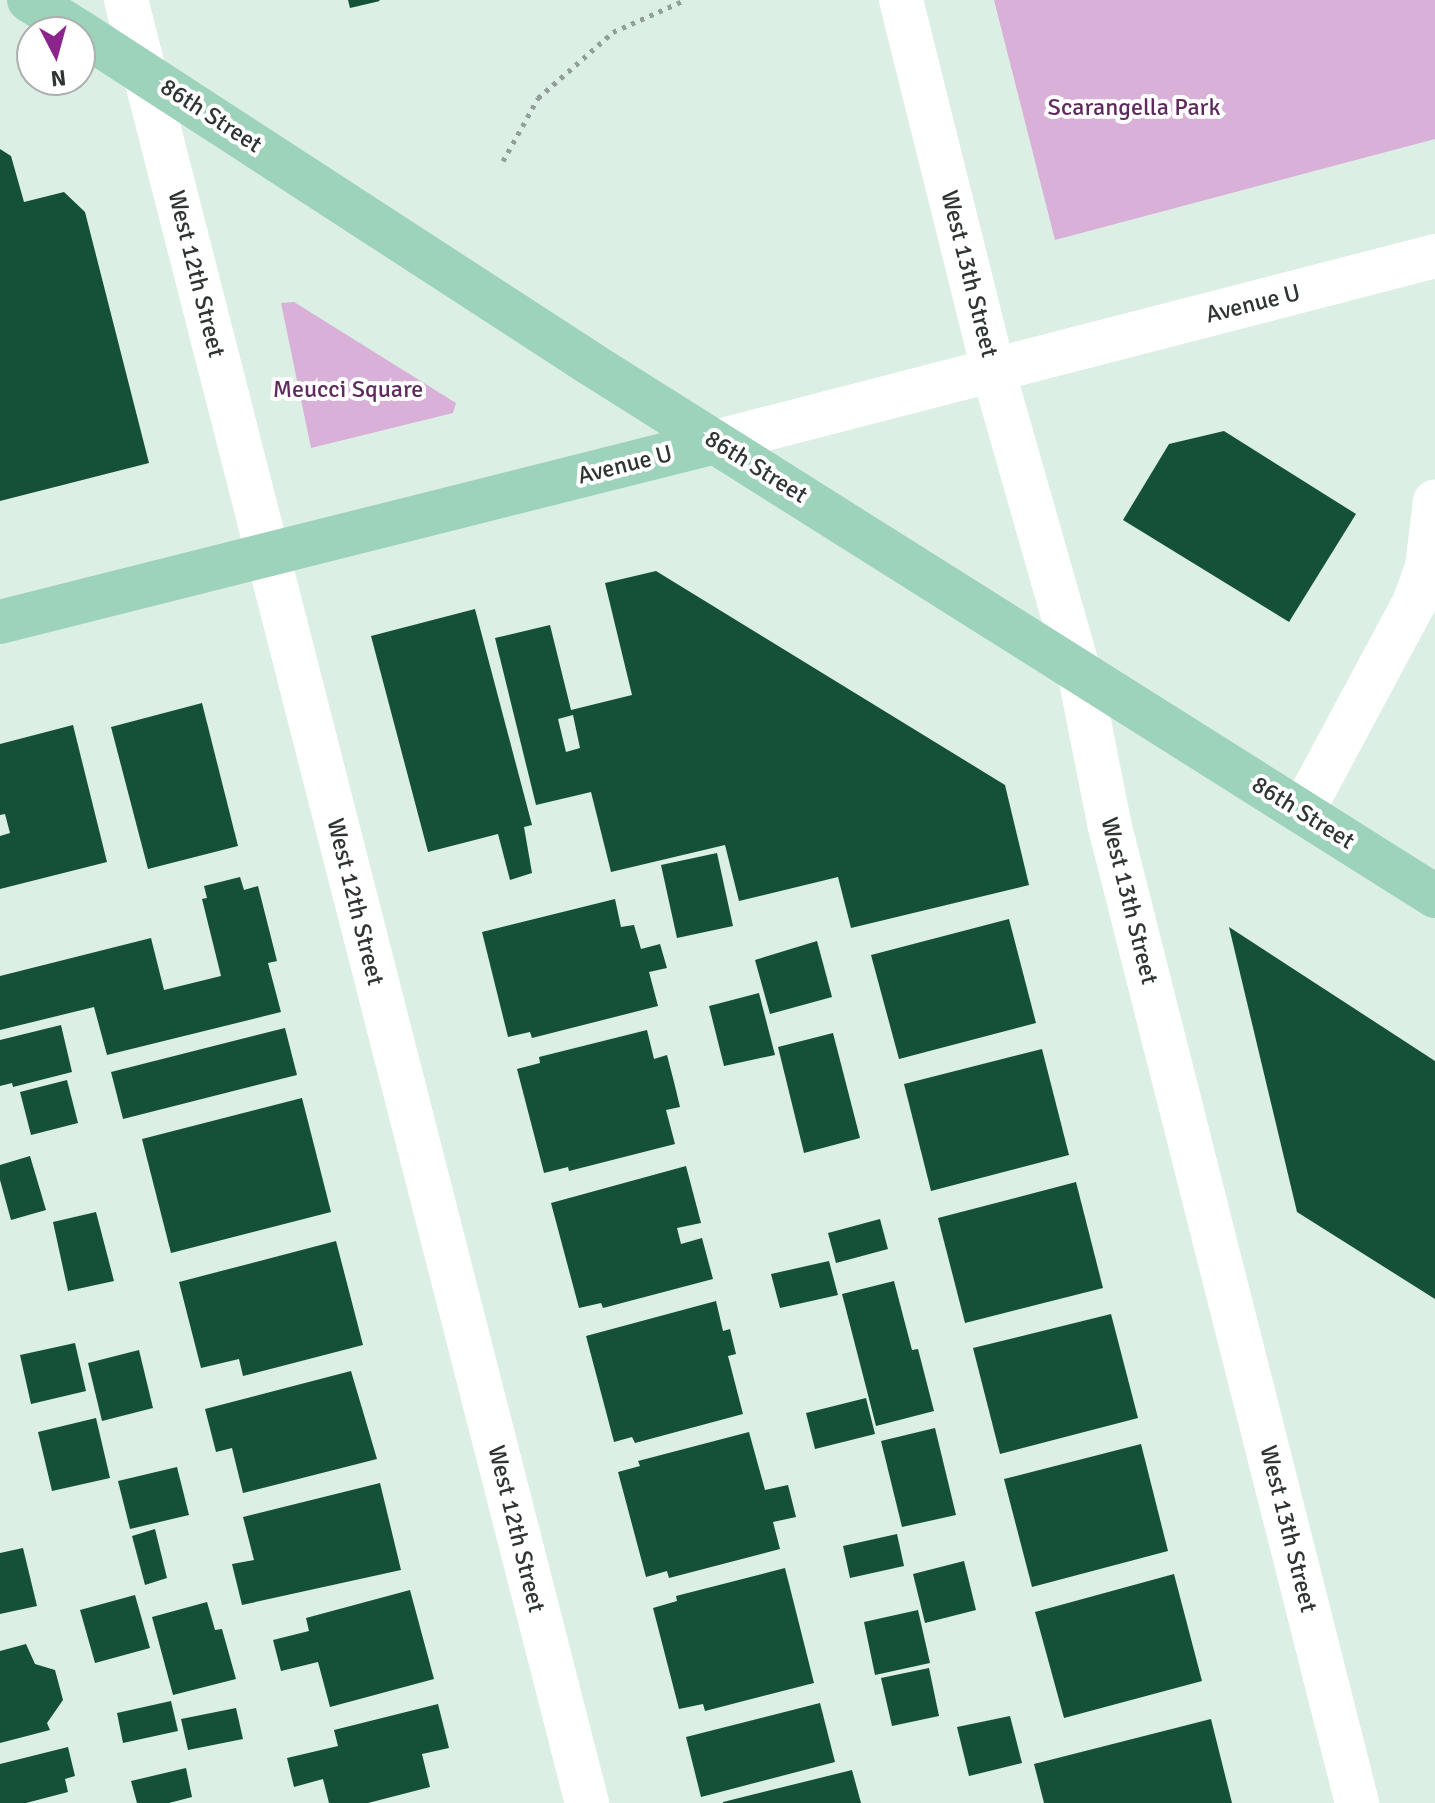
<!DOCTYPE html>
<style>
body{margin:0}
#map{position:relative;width:1435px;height:1803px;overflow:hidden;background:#dcefe5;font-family:Signika,sans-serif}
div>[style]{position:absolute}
.green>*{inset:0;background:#d9b0d7}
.building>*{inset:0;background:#145138}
.path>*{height:5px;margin-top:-2.5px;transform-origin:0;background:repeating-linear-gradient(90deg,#919f98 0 4px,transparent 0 10px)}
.minor>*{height:44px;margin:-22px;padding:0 22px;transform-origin:22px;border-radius:22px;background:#fff}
.major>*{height:44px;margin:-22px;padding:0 22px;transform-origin:22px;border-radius:22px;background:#9ed3bb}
span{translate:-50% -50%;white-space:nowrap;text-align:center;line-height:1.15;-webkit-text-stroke:8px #fff;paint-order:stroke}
.park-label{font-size:24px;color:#5f2b5e}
.street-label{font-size:24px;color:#2f3632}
.north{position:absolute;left:16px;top:16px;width:80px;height:80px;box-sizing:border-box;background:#fff;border:2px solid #acafad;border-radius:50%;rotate:174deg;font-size:22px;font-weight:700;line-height:32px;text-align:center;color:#2f3632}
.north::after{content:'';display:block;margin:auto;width:28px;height:36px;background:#8c258b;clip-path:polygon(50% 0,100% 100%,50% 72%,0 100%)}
</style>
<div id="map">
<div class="green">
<div style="clip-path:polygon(994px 0,1435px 0,1435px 139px,1055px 240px)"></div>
<div style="clip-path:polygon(294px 302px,456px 403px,453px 413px,311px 448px,281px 303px)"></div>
</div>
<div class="building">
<div style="clip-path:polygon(348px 0,379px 0,380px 1px,350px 8px)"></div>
<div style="clip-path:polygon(0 149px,11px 156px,24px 202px,64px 192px,85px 212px,149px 463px,0 501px)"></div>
<div style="clip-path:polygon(1224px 431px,1356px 514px,1289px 622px,1123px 520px,1169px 444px)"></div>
<div style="clip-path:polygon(evenodd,656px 571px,1005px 785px,1029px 885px,851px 928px,838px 877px,739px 901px,725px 845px,611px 872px,591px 792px,536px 805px,495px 638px,550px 625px,571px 710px,632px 695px,605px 583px,656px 571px,573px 715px,580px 748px,566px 752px,558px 719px,573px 715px)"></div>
<div style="clip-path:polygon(475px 609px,532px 825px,524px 827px,532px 873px,510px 880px,498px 834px,428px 852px,371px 636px)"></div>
<div style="clip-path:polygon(202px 703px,238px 846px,148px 869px,111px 727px)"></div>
<div style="clip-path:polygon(73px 725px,107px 862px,0 889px,0 836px,10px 833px,5px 814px,0 815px,0 744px)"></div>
<div style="clip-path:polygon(717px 853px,733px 926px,677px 938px,661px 865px)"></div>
<div style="clip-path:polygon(240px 877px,244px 890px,258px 886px,277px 961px,268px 963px,281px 1012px,107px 1055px,94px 1007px,0 1030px,0 976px,151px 938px,164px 990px,221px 976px,202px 899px,207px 898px,204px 886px)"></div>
<div style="clip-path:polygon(615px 899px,621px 927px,634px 925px,641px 949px,660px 944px,667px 968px,649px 972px,658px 1006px,532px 1038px,530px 1032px,508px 1037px,482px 932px)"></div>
<div style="clip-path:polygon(1009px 919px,1036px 1023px,899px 1059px,871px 955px)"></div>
<div style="clip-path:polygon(1229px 927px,1435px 1061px,1435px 1299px,1297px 1212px)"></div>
<div style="clip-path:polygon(817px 941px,832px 997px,770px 1014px,755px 960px)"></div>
<div style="clip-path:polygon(759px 993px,775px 1055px,724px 1066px,709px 1006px)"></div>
<div style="clip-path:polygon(61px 1025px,72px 1072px,13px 1087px,12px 1083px,0 1086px,0 1040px)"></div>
<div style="clip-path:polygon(285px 1028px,297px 1075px,123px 1119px,111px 1072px)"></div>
<div style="clip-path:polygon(647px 1030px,654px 1059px,667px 1055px,674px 1082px,680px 1107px,666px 1110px,675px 1144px,569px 1171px,568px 1167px,544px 1173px,517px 1069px,540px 1063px,539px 1057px)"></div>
<div style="clip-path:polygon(833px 1033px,860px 1138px,804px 1153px,778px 1047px)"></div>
<div style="clip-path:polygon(1042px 1049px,1069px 1155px,931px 1191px,904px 1084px)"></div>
<div style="clip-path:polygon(67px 1080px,78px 1123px,31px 1135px,20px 1092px)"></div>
<div style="clip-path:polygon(302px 1098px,331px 1212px,171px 1253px,142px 1139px)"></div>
<div style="clip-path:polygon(30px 1156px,46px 1210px,11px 1220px,0 1180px,0 1165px)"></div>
<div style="clip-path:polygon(686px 1166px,701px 1223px,677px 1228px,681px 1244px,702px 1238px,713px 1279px,603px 1308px,601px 1303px,579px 1308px,551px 1203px)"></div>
<div style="clip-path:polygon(1076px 1182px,1103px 1288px,965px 1323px,938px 1218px)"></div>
<div style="clip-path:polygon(96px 1212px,114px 1281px,68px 1291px,53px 1222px)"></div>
<div style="clip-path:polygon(880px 1219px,888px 1249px,836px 1263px,828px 1233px)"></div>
<div style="clip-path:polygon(336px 1241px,363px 1345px,243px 1376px,239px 1359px,201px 1368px,179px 1282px)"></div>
<div style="clip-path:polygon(829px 1261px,838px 1295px,780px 1308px,771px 1274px)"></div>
<div style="clip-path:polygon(894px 1281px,912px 1350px,918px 1349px,934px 1411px,876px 1426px,842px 1294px)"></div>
<div style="clip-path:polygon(716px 1301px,723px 1331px,730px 1329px,736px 1354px,728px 1356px,743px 1414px,635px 1443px,632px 1437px,614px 1442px,586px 1336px)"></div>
<div style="clip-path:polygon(1111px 1314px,1138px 1418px,1000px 1454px,973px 1348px)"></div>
<div style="clip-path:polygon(75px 1343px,86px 1391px,31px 1404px,20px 1355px)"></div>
<div style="clip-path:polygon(139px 1350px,153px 1408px,102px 1421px,88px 1363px)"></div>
<div style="clip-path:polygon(351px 1371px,377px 1459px,243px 1493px,232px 1448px,216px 1452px,205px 1409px)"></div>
<div style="clip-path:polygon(866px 1398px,875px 1434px,815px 1449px,806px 1413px)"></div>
<div style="clip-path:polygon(96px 1418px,110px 1478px,52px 1491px,38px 1432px)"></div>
<div style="clip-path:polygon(935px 1428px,956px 1515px,902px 1527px,881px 1441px)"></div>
<div style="clip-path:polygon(749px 1432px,765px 1490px,788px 1485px,796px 1517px,773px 1522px,780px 1549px,669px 1578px,667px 1571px,646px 1577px,618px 1472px,640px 1466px,638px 1461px)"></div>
<div style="clip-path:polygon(1141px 1444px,1168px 1551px,1032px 1587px,1004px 1479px)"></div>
<div style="clip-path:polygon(177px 1467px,189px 1515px,130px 1529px,118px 1481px)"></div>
<div style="clip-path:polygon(380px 1483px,401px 1570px,242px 1605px,232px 1564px,254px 1560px,243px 1517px)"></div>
<div style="clip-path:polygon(155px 1529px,167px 1578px,145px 1585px,132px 1536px)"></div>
<div style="clip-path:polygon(897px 1534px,904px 1566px,850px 1578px,843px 1546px)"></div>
<div style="clip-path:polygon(23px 1548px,37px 1606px,0 1614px,0 1553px)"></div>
<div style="clip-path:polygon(964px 1561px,976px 1610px,925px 1623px,913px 1574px)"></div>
<div style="clip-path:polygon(785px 1568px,814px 1683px,705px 1711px,703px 1704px,679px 1709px,653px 1608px,677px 1601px,676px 1596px)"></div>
<div style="clip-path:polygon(1174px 1574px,1202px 1681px,1064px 1718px,1035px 1612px)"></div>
<div style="clip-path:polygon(410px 1590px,434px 1679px,330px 1707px,318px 1662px,281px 1671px,273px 1640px,309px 1631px,306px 1618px)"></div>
<div style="clip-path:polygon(135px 1595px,150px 1648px,95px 1663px,80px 1610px)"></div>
<div style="clip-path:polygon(207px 1602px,215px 1630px,222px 1629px,236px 1679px,173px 1695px,152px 1617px)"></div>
<div style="clip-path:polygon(918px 1610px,930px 1663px,875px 1675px,864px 1622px)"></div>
<div style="clip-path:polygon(26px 1644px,35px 1664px,55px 1670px,63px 1700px,47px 1723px,50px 1730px,0 1743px,0 1651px)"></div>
<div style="clip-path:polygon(929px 1668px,939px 1716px,892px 1726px,881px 1678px)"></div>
<div style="clip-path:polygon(171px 1701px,178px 1731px,123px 1743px,117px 1713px)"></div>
<div style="clip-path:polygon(820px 1703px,835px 1762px,701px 1797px,686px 1737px)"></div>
<div style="clip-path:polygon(438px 1704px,449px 1748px,422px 1754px,430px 1787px,368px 1803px,329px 1803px,323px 1779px,294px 1787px,287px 1758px,338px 1746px,334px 1730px)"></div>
<div style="clip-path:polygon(236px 1708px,243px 1739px,188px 1750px,181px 1719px)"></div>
<div style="clip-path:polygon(1010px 1716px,1022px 1763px,969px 1776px,957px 1727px)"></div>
<div style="clip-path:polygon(1211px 1719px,1232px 1803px,1044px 1803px,1034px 1764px)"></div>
<div style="clip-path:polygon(68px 1747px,75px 1776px,65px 1779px,68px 1792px,26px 1803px,0 1803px,0 1764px)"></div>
<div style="clip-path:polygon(186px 1768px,192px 1797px,169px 1803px,137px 1803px,131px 1781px)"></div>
<div style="clip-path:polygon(852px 1770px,861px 1803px,723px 1803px,723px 1802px)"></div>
</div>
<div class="path">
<div style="left:503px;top:161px;width:72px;rotate:-60.9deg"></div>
<div style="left:538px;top:98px;width:100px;rotate:-41.3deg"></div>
<div style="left:613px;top:32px;width:79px;rotate:-24deg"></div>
</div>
<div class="minor">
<div style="left:126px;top:0;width:1861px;rotate:75.66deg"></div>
<div style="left:901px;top:0;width:381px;rotate:76deg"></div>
<div style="left:993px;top:370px;width:313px;rotate:74.1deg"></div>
<div style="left:1079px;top:671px;width:155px;rotate:78.8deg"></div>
<div style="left:1109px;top:823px;width:1011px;rotate:75.8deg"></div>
<div style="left:715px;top:442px;width:744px;rotate:-14.48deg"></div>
<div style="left:1302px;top:812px;width:237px;rotate:-61.8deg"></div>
<div style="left:1414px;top:603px;width:38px;rotate:-70deg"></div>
<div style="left:1427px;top:567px;width:66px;rotate:-83.1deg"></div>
</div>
<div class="major">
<div style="left:29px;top:0;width:60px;rotate:32.1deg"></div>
<div style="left:80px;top:32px;width:609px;rotate:33.01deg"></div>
<div style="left:591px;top:364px;width:998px;rotate:32.22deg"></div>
<div style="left:0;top:622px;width:737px;rotate:-14.13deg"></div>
</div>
<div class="park-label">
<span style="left:1134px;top:108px">Scarangella Park</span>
<span style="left:348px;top:390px">Meucci Square</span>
</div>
<div class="street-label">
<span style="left:211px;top:116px;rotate:33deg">86th Street</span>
<span style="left:196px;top:274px;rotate:76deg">West 12th Street</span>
<span style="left:969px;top:274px;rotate:76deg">West 13th Street</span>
<span style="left:1253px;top:304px;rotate:-14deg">Avenue U</span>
<span style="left:625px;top:465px;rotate:-14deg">Avenue U</span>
<span style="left:756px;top:467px;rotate:32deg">86th Street</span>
<span style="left:1303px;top:813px;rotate:32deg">86th Street</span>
<span style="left:1129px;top:901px;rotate:76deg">West 13th Street</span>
<span style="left:355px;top:902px;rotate:76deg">West 12th Street</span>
<span style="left:516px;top:1529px;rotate:76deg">West 12th Street</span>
<span style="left:1288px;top:1529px;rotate:76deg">West 13th Street</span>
</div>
<div class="north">N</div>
</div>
